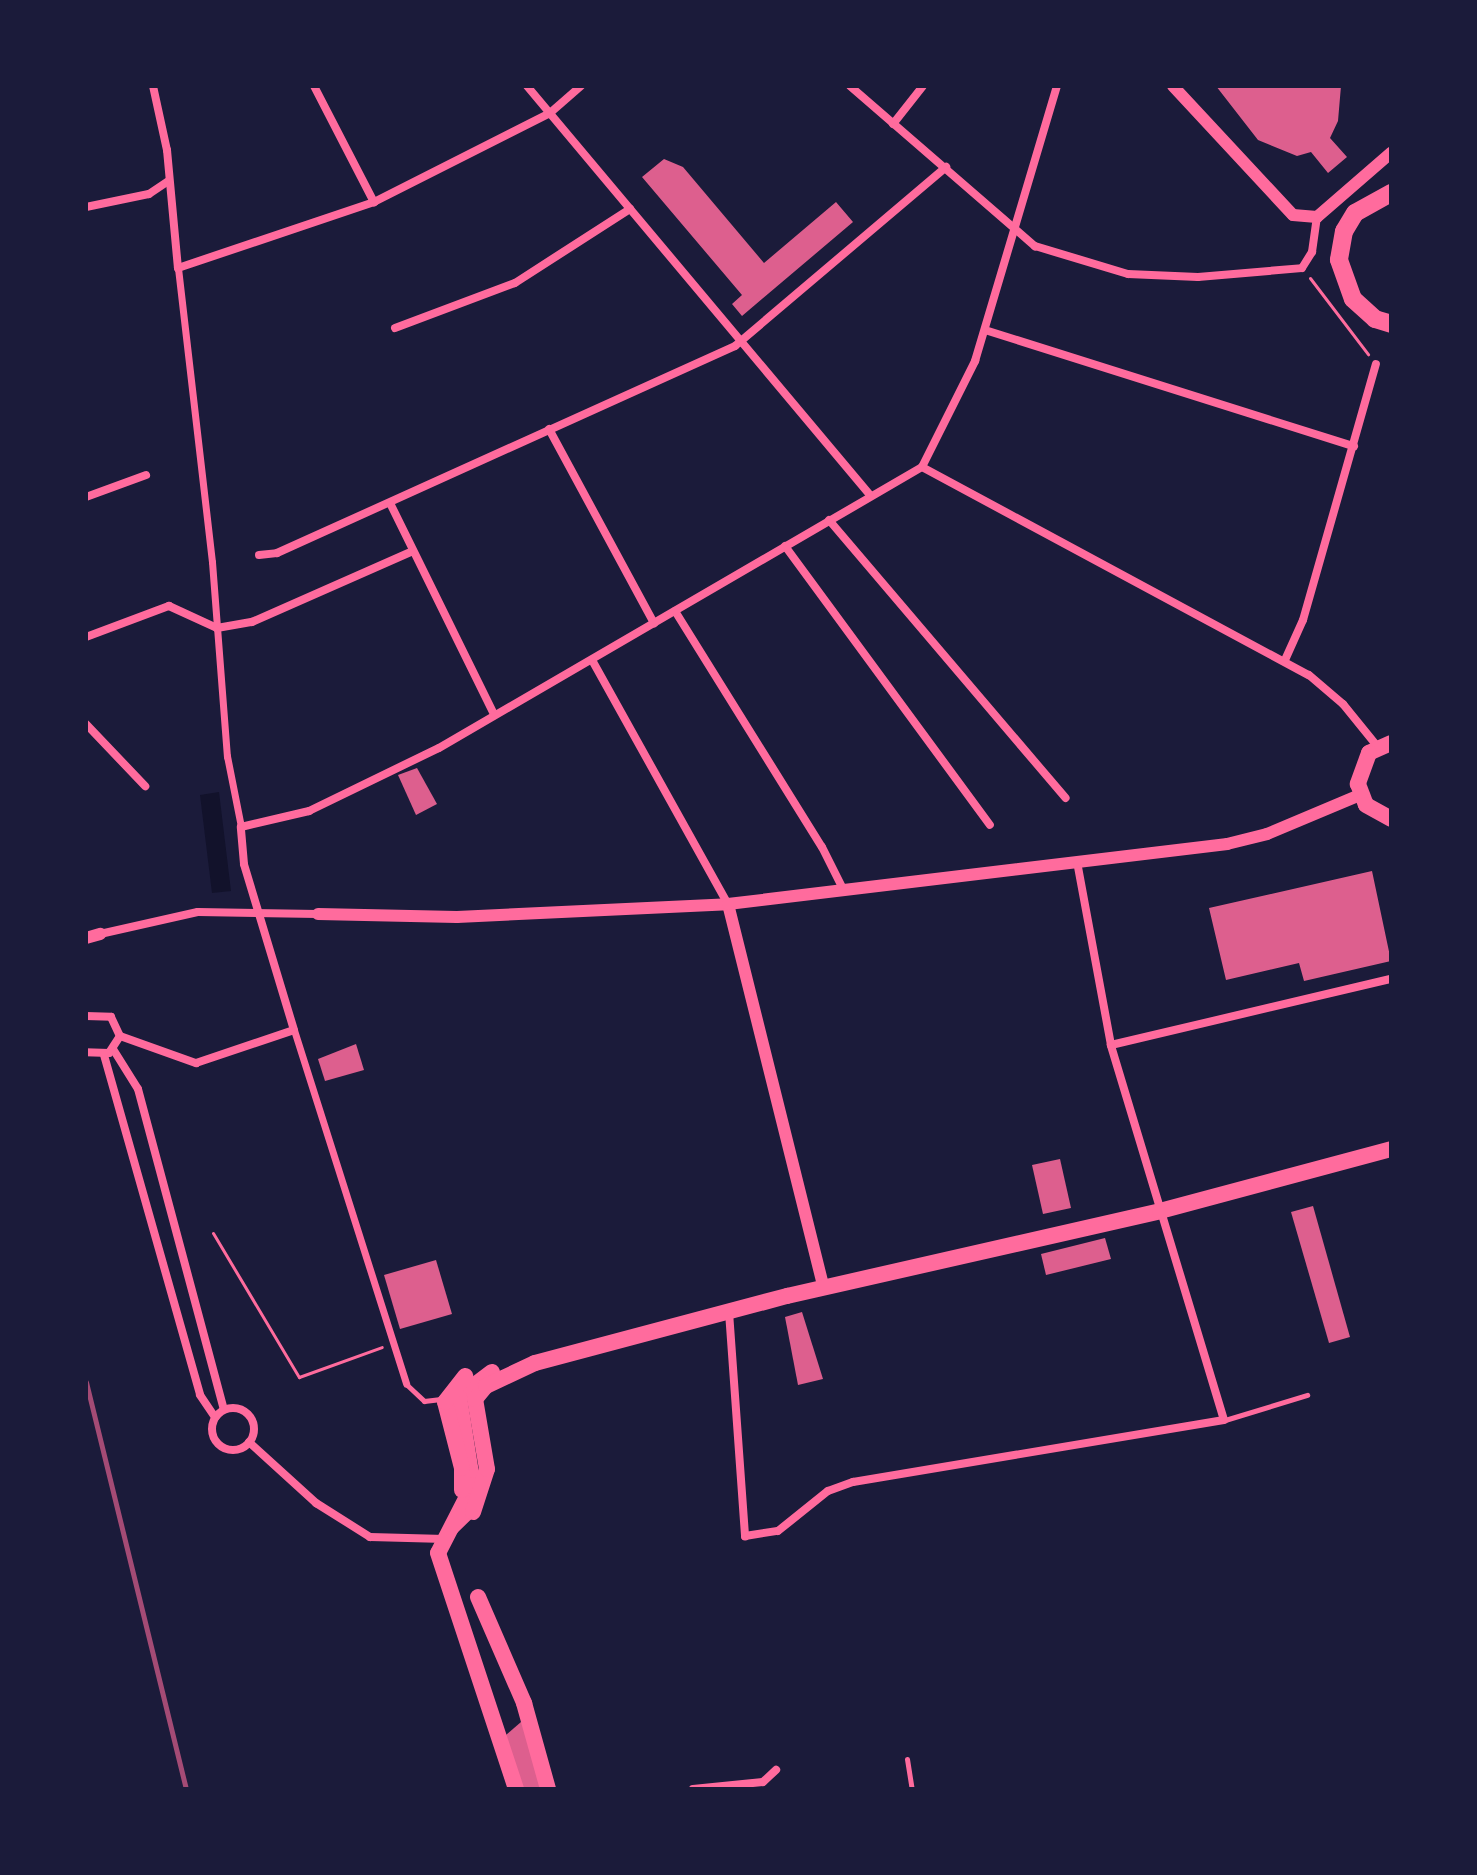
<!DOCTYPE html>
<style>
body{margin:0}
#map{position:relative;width:1477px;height:1875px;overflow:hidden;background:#1b1b3a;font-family:"Libre Baskerville",serif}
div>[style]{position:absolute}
.water>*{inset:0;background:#12122b}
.building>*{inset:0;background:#dd5f8e}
.path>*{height:3px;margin:-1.5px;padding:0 1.5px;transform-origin:1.5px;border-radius:1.5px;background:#ff6b9d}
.service>*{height:5px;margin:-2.5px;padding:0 2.5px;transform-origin:2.5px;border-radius:2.5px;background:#ff6b9d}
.pedestrian>*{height:7px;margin:-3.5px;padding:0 3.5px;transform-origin:3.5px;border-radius:3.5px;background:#ff6b9d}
.minor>*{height:8px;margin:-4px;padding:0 4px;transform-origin:4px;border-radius:4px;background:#ff6b9d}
.minor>.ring{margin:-4px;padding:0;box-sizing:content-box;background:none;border:8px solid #ff6b9d;border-radius:50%}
.tertiary>*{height:12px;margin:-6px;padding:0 6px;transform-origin:6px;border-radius:6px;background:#ff6b9d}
.primary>*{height:16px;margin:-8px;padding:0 8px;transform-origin:8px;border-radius:8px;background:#ff6b9d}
.motorway>*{height:18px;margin:-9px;padding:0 9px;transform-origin:9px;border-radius:9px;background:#ff6b9d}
.rail>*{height:5px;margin:-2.5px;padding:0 2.5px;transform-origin:2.5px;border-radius:2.5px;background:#a44b75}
span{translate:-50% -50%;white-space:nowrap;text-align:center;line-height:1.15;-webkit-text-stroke:7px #1b1b3a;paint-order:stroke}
.frame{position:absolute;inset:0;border:88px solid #1b1b3a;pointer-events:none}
</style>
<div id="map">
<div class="water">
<div style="clip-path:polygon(219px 792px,231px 891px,212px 893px,200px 795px)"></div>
</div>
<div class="building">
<div style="clip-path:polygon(1216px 86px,1341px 86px,1338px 121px,1330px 138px,1347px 157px,1328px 173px,1311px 152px,1297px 156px,1258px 140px)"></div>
<div style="clip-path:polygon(664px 159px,683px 167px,764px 263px,836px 202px,853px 222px,742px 316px,732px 304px,742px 295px,642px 177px)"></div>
<div style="clip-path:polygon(417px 768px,437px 804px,416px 815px,398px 775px)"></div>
<div style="clip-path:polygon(1372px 871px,1391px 961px,1304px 981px,1299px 963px,1226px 980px,1209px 908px)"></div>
<div style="clip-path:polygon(356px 1044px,364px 1070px,325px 1081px,318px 1059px)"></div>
<div style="clip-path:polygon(1060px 1159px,1071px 1208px,1043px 1214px,1032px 1165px)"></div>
<div style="clip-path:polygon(1313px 1206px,1350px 1337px,1329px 1343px,1291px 1212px)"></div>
<div style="clip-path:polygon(1105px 1238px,1111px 1259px,1046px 1275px,1041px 1254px)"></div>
<div style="clip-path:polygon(436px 1260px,452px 1314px,400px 1329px,384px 1275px)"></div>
<div style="clip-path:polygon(802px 1312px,823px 1379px,798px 1385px,785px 1317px)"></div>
<div style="clip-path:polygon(521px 1722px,527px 1723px,551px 1789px,521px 1789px,506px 1735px)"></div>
</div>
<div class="path">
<div style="left:1310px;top:278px;width:96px;rotate:52.7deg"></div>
<div style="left:213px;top:1233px;width:168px;rotate:59.2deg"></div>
<div style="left:299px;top:1377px;width:88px;rotate:-19.9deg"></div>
</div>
<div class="service">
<div style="left:406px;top:1384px;width:25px;rotate:43deg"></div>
<div style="left:424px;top:1401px;width:17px;rotate:-7deg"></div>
<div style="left:1225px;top:1420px;width:86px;rotate:-17deg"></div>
<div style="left:907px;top:1759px;width:30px;rotate:81deg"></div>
</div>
<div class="pedestrian">
<div style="left:178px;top:268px;width:296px;rotate:83.4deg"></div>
<div style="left:212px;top:562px;width:195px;rotate:85.6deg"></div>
<div style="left:227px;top:756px;width:72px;rotate:78.8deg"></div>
<div style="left:294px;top:1030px;width:371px;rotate:72.4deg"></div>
</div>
<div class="minor">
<div style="left:153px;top:86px;width:66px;rotate:77.7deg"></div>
<div style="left:167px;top:150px;width:119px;rotate:84.7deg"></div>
<div style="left:178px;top:268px;width:207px;rotate:-18.6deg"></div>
<div style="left:374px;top:202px;width:197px;rotate:-26.8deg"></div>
<div style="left:550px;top:113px;width:41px;rotate:-41.1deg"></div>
<div style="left:314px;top:86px;width:131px;rotate:62.7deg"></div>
<div style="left:527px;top:86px;width:534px;rotate:50.02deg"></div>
<div style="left:850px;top:86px;width:245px;rotate:40.9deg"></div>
<div style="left:1035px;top:246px;width:97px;rotate:16.8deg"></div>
<div style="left:1128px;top:274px;width:70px;rotate:2.5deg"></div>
<div style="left:1198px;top:277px;width:104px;rotate:-4.9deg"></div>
<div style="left:1302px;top:268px;width:19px;rotate:-58deg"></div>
<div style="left:1312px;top:252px;width:35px;rotate:-82deg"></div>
<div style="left:893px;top:124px;width:48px;rotate:-51.7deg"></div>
<div style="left:86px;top:207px;width:64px;rotate:-11.7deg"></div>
<div style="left:149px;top:194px;width:22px;rotate:-34deg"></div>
<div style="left:395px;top:328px;width:128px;rotate:-20.6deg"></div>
<div style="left:515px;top:283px;width:137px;rotate:-32.8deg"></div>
<div style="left:985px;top:330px;width:387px;rotate:17.5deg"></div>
<div style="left:549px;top:429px;width:221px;rotate:61.6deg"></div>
<div style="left:922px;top:467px;width:439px;rotate:28.3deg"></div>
<div style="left:1309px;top:675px;width:45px;rotate:40.5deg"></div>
<div style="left:1343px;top:704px;width:55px;rotate:50.9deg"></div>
<div style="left:86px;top:497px;width:64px;rotate:-20.1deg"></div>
<div style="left:390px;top:503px;width:235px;rotate:63.8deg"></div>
<div style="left:829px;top:520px;width:365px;rotate:49.6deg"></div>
<div style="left:785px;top:546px;width:346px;rotate:53.7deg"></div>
<div style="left:259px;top:555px;width:18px;rotate:-6deg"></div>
<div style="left:277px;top:553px;width:503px;rotate:-24.32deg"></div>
<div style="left:735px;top:346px;width:277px;rotate:-40.3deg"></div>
<div style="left:675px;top:611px;width:278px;rotate:58.1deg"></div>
<div style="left:822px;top:847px;width:47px;rotate:63.4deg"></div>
<div style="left:86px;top:637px;width:89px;rotate:-20.5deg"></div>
<div style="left:169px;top:606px;width:53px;rotate:24.6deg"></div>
<div style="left:217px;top:628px;width:36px;rotate:-10deg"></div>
<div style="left:252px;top:622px;width:174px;rotate:-23.8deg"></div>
<div style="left:592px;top:660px;width:279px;rotate:60.9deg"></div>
<div style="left:1285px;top:660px;width:44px;rotate:-65.8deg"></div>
<div style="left:1303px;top:620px;width:266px;rotate:-74.1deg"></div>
<div style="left:86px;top:724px;width:86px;rotate:46.4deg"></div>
<div style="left:100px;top:934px;width:100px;rotate:-12.7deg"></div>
<div style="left:198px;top:912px;width:120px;rotate:1deg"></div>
<div style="left:86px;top:1016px;width:25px;rotate:2deg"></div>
<div style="left:111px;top:1017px;width:21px;rotate:65deg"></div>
<div style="left:120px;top:1036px;width:20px;rotate:123deg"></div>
<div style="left:109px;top:1053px;width:23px;rotate:-178deg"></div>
<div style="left:120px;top:1036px;width:81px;rotate:19.6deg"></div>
<div style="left:196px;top:1063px;width:103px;rotate:-18.6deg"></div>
<div style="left:294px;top:1030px;width:173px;rotate:-106.8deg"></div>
<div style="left:244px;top:864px;width:37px;rotate:-95deg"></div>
<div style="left:241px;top:827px;width:70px;rotate:-13.2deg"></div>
<div style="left:309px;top:811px;width:144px;rotate:-25.9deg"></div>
<div style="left:439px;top:748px;width:559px;rotate:-30.19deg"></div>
<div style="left:922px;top:467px;width:119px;rotate:-63.4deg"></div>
<div style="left:975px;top:361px;width:287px;rotate:-73.4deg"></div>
<div style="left:1111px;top:1045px;width:288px;rotate:-13.3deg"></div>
<div style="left:113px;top:1049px;width:47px;rotate:58deg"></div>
<div style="left:138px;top:1089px;width:331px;rotate:75deg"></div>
<div style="left:104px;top:1055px;width:353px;rotate:74.2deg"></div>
<div style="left:200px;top:1395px;width:27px;rotate:56deg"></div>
<div style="left:729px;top:1312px;width:225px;rotate:85.9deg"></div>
<div style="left:745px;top:1536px;width:33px;rotate:-9deg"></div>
<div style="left:778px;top:1531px;width:64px;rotate:-38.7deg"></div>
<div style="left:828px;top:1491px;width:27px;rotate:-20deg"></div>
<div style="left:853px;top:1482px;width:376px;rotate:-9.5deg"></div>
<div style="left:1224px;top:1420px;width:392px;rotate:-106.8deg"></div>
<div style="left:1111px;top:1045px;width:186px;rotate:-100.5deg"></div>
<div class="ring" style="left:212px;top:1408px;width:34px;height:34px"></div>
<div style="left:249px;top:1442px;width:91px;rotate:42.3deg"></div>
<div style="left:316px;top:1503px;width:64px;rotate:32.2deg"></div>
<div style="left:370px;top:1537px;width:75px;rotate:1.5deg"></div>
<div style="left:445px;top:1539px;width:39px;rotate:-44deg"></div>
<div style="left:693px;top:1789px;width:70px;rotate:-5.7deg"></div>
<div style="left:763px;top:1782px;width:18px;rotate:-43deg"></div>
</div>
<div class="tertiary">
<div style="left:1173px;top:86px;width:176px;rotate:47.1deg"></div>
<div style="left:1293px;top:215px;width:24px;rotate:5deg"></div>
<div style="left:1317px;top:217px;width:98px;rotate:-40.9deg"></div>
<div style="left:728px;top:904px;width:396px;rotate:76deg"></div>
<div style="left:318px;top:914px;width:139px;rotate:1.2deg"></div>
<div style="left:457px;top:917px;width:271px;rotate:-2.7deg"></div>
<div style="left:728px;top:904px;width:503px;rotate:-6.86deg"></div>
<div style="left:1227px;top:844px;width:41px;rotate:-14deg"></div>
<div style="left:1267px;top:834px;width:101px;rotate:-22.8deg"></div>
<div style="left:86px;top:938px;width:15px;rotate:-16deg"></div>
</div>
<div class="primary">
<div style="left:1391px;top:743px;width:24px;rotate:156deg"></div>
<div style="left:1369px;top:753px;width:33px;rotate:110deg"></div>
<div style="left:1358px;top:784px;width:22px;rotate:69deg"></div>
<div style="left:1366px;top:805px;width:29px;rotate:29deg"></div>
<div style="left:492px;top:1372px;width:41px;rotate:142.9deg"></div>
<div style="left:459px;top:1397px;width:89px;rotate:81deg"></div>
<div style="left:473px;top:1485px;width:76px;rotate:117.2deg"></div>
<div style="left:438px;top:1553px;width:249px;rotate:71.7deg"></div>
<div style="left:462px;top:1490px;width:22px;rotate:-90deg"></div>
<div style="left:462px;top:1468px;width:68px;rotate:-104.4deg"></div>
<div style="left:445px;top:1402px;width:33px;rotate:-52deg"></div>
<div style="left:473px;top:1512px;width:45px;rotate:-72deg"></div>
<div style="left:487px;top:1469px;width:71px;rotate:-99.7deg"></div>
<div style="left:475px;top:1399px;width:17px;rotate:-50deg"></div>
<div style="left:486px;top:1386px;width:54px;rotate:-25.1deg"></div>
<div style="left:535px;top:1363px;width:261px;rotate:-14.9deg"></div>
<div style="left:787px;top:1296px;width:383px;rotate:-12.8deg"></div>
<div style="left:1160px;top:1211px;width:239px;rotate:-15deg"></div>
<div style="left:478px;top:1597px;width:116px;rotate:66.5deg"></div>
<div style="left:524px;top:1703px;width:89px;rotate:74.4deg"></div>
</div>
<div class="motorway">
<div style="left:1391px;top:193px;width:41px;rotate:150.9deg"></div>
<div style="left:1355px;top:213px;width:21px;rotate:121deg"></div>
<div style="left:1344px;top:231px;width:29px;rotate:100deg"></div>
<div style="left:1339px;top:260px;width:41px;rotate:70.3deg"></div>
<div style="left:1353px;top:299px;width:30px;rotate:42deg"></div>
<div style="left:1375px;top:319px;width:17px;rotate:17deg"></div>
</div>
<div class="rail">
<div style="left:86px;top:1382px;width:419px;rotate:76.2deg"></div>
</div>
<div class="frame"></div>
</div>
